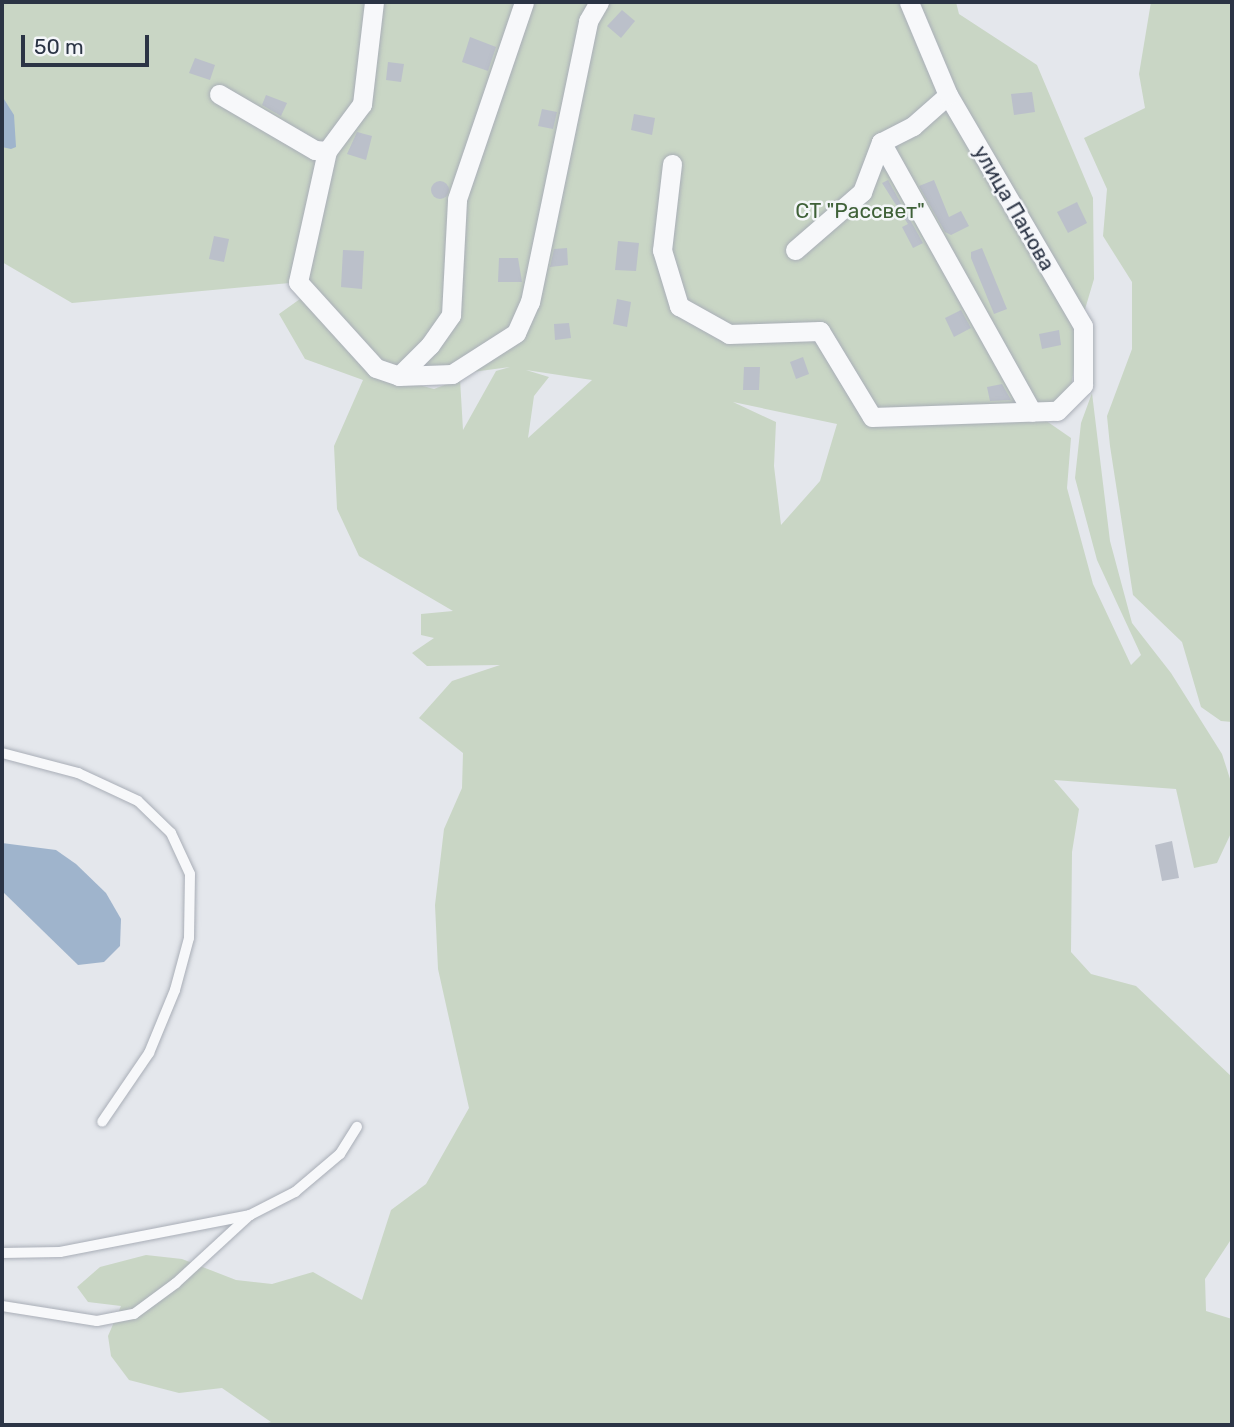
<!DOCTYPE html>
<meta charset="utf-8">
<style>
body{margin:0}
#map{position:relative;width:1234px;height:1427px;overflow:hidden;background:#e4e7ec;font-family:Rubik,sans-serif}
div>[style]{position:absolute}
.green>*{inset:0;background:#c9d6c5}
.water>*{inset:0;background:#9fb4cc}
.building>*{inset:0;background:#bbc0ca}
.round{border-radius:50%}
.roads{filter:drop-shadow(0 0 2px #a9aeb7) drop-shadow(0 0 2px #a9aeb7)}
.lane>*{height:10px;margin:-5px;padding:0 5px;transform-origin:5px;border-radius:5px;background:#f7f8fa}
.street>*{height:19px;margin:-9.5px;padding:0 9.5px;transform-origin:9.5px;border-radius:9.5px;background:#f7f8fa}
span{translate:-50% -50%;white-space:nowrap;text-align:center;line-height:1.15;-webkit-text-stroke:5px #f4f6f9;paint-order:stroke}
.street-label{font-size:21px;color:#2b3445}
.park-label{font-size:21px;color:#3f6138}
.frame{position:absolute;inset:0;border:4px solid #2b3445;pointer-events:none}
.scale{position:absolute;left:21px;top:35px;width:128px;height:32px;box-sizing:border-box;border:4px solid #2b3445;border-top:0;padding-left:9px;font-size:21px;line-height:24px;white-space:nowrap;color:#2b3445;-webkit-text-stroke:5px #f4f6f9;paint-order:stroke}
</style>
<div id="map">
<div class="green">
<div style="clip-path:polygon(evenodd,2px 2px,956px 2px,959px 14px,1037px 65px,1093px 198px,1094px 279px,1077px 336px,1071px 393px,1045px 420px,1071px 438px,1067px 488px,1093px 584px,1131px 665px,1141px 655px,1097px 560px,1075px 478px,1081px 423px,1092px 393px,1110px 541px,1132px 623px,1171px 673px,1222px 754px,1232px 785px,1232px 831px,1217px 863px,1194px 868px,1176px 789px,1054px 780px,1079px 809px,1072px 852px,1071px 952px,1091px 974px,1136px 986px,1232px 1077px,1232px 1238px,1205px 1279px,1206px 1311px,1232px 1319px,1232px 1425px,260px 1425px,271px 1422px,222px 1388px,179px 1393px,129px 1380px,111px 1356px,108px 1336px,121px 1306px,88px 1302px,77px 1287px,100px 1267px,146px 1255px,182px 1259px,236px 1280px,272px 1284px,313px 1272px,362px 1300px,391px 1210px,426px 1184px,469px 1108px,438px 969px,435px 905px,444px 829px,462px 788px,463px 753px,419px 718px,452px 681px,500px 665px,427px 666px,412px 653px,434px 638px,421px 635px,421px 614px,453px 611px,359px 556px,337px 509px,334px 446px,363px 380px,305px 359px,279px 314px,300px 299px,290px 283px,72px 303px,2px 262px,2px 2px,510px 367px,496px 371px,463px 430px,460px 379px,434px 389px,404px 381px,510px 367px,2px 2px,526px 370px,592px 380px,528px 438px,534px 396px,549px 377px,526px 370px,2px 2px,733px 402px,837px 424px,820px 481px,781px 525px,774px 466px,776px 422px,733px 402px)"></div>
<div style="clip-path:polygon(1151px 2px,1232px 2px,1232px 722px,1221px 721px,1201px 707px,1182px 642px,1133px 595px,1110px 446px,1107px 416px,1132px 349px,1132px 282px,1103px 236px,1107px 189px,1084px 138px,1145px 108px,1139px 74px)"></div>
</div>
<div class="water">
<div style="clip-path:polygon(2px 96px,14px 115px,16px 147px,11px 149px,2px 147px)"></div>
<div style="clip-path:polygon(2px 843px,56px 850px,76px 864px,106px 893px,121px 919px,120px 946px,104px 962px,78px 965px,2px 891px)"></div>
</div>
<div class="building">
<div style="clip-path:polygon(622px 10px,635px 21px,621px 38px,607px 26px)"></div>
<div style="clip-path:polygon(470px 37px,496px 47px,488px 71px,462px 62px)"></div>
<div style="clip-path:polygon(195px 58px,215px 65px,210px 80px,189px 73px)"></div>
<div style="clip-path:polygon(388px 62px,404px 64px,401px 82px,386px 80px)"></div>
<div style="clip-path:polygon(1032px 92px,1035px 112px,1014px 115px,1011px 94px)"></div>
<div style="clip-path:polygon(266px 95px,287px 103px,281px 116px,262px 105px)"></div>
<div style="clip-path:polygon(542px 109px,557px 112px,553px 129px,538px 126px)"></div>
<div style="clip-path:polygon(634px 114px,655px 118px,652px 135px,631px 130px)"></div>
<div style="clip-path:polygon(357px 132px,372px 136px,366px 160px,347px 154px)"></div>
<div style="clip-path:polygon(888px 180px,923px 243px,913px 248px,902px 227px,908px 224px,882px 183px)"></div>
<div style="clip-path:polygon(934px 180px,949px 217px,961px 211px,969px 226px,951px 235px,945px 232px,919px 186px)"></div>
<div class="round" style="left:431px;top:181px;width:18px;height:18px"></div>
<div style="clip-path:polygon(1077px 202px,1087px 223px,1068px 233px,1057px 212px)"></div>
<div style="clip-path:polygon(214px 236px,229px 239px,224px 262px,209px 259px)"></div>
<div style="clip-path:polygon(618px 241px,639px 243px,636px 271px,615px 270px)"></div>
<div style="clip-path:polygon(567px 248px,568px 265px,550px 267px,554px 249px)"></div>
<div style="clip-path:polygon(982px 248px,1007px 309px,994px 314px,971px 258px,971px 252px)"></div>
<div style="clip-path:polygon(343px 250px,364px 251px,362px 289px,341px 287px)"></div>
<div style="clip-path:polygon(499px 258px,518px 258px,522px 282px,498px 282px)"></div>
<div style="clip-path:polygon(617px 299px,631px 302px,627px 327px,613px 324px)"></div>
<div style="clip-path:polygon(961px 310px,971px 328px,954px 337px,945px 318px)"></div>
<div style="clip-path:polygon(569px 323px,571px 338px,555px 340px,554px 324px)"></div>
<div style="clip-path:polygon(1059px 330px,1061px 345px,1042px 349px,1039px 334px)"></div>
<div style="clip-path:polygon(803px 357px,809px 374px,796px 379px,790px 362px)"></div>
<div style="clip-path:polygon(744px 367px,760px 367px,759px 390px,743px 390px)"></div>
<div style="clip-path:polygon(1002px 384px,1011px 400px,990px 401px,987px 387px)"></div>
<div style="clip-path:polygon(1172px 841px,1179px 878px,1162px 881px,1155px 845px)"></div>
</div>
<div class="roads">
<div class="lane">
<div style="left:2px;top:753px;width:79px;rotate:14.7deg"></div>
<div style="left:78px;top:773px;width:66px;rotate:25deg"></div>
<div style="left:138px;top:801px;width:46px;rotate:44.1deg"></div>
<div style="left:171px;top:833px;width:45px;rotate:65.1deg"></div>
<div style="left:190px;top:874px;width:64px;rotate:90.9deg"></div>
<div style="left:189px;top:938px;width:54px;rotate:105.1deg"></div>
<div style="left:175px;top:990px;width:68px;rotate:112.4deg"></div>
<div style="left:149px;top:1053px;width:83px;rotate:124.3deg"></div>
<div style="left:2px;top:1253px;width:58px;rotate:-1deg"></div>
<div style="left:60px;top:1252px;width:194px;rotate:-11deg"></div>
<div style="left:250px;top:1215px;width:51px;rotate:-27.1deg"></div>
<div style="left:295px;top:1192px;width:59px;rotate:-40.2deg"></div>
<div style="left:340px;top:1154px;width:32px;rotate:-58deg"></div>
<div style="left:2px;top:1306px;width:96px;rotate:9deg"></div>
<div style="left:97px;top:1321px;width:38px;rotate:-11deg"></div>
<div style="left:134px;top:1314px;width:52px;rotate:-36.4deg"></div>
<div style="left:176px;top:1283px;width:100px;rotate:-42.6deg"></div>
</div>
<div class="street">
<div style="left:374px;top:2px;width:103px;rotate:96.7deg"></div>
<div style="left:362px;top:104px;width:59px;rotate:126.7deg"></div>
<div style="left:327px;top:151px;width:134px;rotate:102.5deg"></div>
<div style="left:298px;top:282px;width:116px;rotate:47.8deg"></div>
<div style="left:376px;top:368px;width:24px;rotate:19deg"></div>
<div style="left:399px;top:376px;width:44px;rotate:-45deg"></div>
<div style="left:430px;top:345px;width:37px;rotate:-55deg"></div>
<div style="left:451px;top:315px;width:116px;rotate:-87deg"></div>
<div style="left:457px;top:199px;width:208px;rotate:-71.2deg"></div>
<div style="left:219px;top:94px;width:111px;rotate:30.3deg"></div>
<div style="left:315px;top:150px;width:12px;rotate:5deg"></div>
<div style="left:948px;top:95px;width:47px;rotate:138.5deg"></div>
<div style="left:913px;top:126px;width:36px;rotate:153deg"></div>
<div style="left:881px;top:142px;width:309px;rotate:60.8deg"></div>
<div style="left:672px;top:164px;width:87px;rotate:96.6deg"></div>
<div style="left:662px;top:250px;width:59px;rotate:73.1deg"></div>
<div style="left:679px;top:306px;width:57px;rotate:29.2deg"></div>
<div style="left:729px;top:334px;width:91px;rotate:-1.9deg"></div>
<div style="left:820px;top:331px;width:100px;rotate:58.8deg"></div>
<div style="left:872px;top:417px;width:185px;rotate:-1.9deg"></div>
<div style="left:1057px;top:411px;width:37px;rotate:-45deg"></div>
<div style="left:1083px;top:385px;width:59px;rotate:-90deg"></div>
<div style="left:1083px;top:326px;width:268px;rotate:-120.3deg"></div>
<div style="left:948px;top:95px;width:101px;rotate:-112.8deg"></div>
<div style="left:795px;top:250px;width:89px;rotate:-40.9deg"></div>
<div style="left:862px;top:192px;width:53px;rotate:-69.2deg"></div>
<div style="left:399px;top:376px;width:53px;rotate:-2.2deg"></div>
<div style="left:452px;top:374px;width:76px;rotate:-32.6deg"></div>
<div style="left:516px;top:333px;width:34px;rotate:-66deg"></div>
<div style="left:530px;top:302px;width:287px;rotate:-78.3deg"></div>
<div style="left:588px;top:21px;width:22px;rotate:-60deg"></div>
</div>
</div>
<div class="street-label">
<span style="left:1014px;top:208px;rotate:60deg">улица Панова</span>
</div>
<div class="park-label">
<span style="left:860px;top:211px">СТ "Рассвет"</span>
</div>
<div class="frame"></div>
<div class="scale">50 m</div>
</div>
